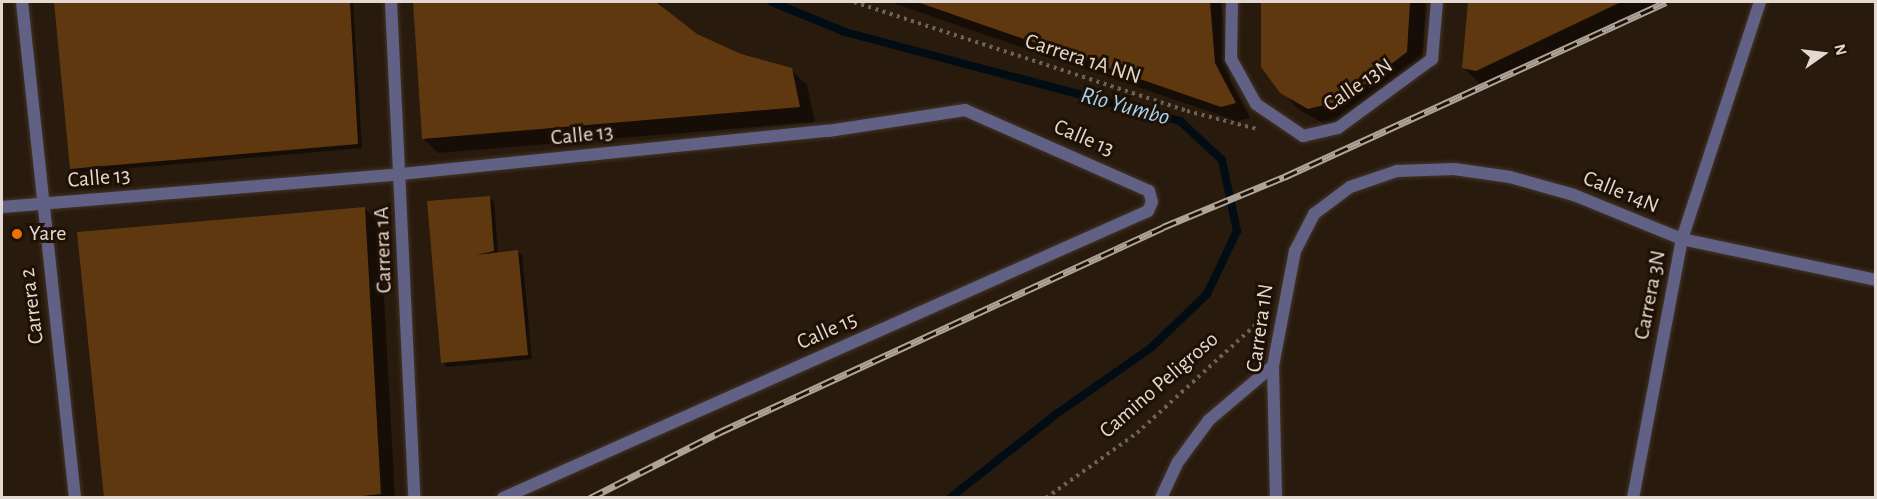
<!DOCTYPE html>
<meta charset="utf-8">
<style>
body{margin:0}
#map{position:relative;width:1877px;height:499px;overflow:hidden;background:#281a0d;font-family:"Alegreya Sans",sans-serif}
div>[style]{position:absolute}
.shadow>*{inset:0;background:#0007}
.stream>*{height:8px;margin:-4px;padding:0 4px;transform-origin:4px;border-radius:4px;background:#020c14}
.building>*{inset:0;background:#603810}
.path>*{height:4px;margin-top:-2px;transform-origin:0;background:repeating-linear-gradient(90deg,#6d6055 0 3px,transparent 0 7.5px)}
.roads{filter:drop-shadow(0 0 2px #423528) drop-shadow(0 0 2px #423528)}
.service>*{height:12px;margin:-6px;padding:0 6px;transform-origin:6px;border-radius:6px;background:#616186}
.minor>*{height:12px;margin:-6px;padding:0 6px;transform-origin:6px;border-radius:6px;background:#616186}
.tertiary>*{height:12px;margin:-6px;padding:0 6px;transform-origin:6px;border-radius:6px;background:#616186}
.rail>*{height:7px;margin-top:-3.5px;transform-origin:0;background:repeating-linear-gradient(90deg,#1f1005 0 14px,#aea399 0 28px);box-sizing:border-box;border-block:2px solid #aea399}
.dots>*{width:16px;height:16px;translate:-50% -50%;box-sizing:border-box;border:3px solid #1f1005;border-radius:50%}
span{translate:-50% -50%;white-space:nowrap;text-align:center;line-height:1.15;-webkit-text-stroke:6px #1f1005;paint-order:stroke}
.street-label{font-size:22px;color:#e3d9d0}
.poi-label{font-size:22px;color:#e3d9d0}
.left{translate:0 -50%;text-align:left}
.water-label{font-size:24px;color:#a2d2ef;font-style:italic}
.frame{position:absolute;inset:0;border:3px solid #e3d9d0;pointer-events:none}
.north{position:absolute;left:1793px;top:24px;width:60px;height:60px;-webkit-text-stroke:4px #1f1005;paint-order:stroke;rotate:76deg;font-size:16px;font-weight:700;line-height:24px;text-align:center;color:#e3d9d0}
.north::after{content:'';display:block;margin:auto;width:21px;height:27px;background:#e3d9d0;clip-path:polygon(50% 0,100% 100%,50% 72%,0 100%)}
</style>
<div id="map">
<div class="shadow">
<div style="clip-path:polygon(56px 2px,353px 2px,362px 148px,75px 173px,71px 169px)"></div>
<div style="clip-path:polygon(415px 2px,659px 2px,668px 14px,696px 36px,740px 55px,791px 70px,807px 85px,815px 122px,438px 153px,423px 138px)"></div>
<div style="clip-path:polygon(890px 2px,1221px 2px,1230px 80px,1250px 118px,1237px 121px)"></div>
<div style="clip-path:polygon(1263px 2px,1426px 2px,1422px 67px,1360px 115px,1324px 124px,1297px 108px,1263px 67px)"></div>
<div style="clip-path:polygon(1469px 2px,1668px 2px,1492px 86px,1479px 83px,1464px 68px)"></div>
<div style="clip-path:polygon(490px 198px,494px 202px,498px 253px,517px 251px,522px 255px,532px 359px,447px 367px,443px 362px)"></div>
<div style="clip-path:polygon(365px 209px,380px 224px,395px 498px,105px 498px)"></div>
</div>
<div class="stream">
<div style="left:772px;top:2px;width:79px;rotate:22.3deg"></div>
<div style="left:845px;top:32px;width:347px;rotate:14.9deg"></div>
<div style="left:1180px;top:121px;width:57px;rotate:42.9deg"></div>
<div style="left:1222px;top:160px;width:73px;rotate:78.1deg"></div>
<div style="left:1237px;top:231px;width:70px;rotate:115.5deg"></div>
<div style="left:1207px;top:294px;width:76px;rotate:136.1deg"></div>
<div style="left:1152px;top:347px;width:118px;rotate:145deg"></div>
<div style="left:1055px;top:415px;width:134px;rotate:141.7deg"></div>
</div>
<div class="building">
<div style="clip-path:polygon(54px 2px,350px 2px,358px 144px,70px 169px)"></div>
<div style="clip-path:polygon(413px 2px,656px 2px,697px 34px,741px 54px,792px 68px,800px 107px,422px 139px)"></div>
<div style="clip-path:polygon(917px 2px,1210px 2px,1215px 63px,1236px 103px,1221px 107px)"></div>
<div style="clip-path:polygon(1261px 2px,1410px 2px,1407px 52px,1344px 100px,1308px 109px,1280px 93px,1261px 67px)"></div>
<div style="clip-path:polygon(1468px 2px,1621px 2px,1476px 71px,1462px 68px)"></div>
<div style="clip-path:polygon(490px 196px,494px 251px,476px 255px,518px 250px,528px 355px,441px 363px,427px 201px)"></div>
<div style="clip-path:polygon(365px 207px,381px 494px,344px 498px,104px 498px,77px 232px)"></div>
</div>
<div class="path">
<div style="left:854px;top:2px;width:350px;rotate:18.1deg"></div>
<div style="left:1187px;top:111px;width:72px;rotate:14.4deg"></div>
<div style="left:1046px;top:498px;width:112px;rotate:-35.5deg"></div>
<div style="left:1137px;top:433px;width:169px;rotate:-42.4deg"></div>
</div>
<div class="roads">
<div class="service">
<div style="left:1231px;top:59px;width:51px;rotate:60.9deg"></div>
<div style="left:1256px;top:104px;width:57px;rotate:34.2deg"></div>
<div style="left:1303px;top:136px;width:36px;rotate:-13deg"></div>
<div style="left:1338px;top:128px;width:117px;rotate:-36.3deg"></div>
</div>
<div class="minor">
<div style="left:1231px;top:59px;width:57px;rotate:-89deg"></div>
<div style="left:1432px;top:59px;width:57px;rotate:-85deg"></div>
<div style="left:2px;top:207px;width:400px;rotate:-4.7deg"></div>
<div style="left:401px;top:174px;width:429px;rotate:-5.8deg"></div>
<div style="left:828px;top:131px;width:139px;rotate:-8.7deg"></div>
<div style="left:965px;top:110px;width:201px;rotate:23.8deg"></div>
<div style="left:1149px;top:191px;width:11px;rotate:75deg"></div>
<div style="left:1152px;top:202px;width:10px;rotate:114deg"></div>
<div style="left:1148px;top:211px;width:706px;rotate:156.01deg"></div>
<div style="left:1161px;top:498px;width:40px;rotate:-65deg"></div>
<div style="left:1178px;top:462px;width:52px;rotate:-53.6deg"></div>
<div style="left:1209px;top:420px;width:84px;rotate:-40.2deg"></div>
<div style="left:1276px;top:498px;width:132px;rotate:-91.3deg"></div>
<div style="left:1273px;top:366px;width:117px;rotate:-79.2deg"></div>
<div style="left:1295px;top:251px;width:42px;rotate:-62.8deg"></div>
<div style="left:1314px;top:214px;width:45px;rotate:-36.9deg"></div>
<div style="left:1350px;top:187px;width:50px;rotate:-18.8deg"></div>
<div style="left:1397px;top:171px;width:57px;rotate:-2deg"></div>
<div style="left:1454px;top:169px;width:57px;rotate:8.1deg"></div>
<div style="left:1510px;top:177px;width:66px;rotate:15.7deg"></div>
<div style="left:1574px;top:195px;width:117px;rotate:22.2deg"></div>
<div style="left:1682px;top:239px;width:198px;rotate:11.9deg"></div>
<div style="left:1633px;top:498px;width:264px;rotate:-79.3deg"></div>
<div style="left:1682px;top:239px;width:250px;rotate:-71.8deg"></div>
</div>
<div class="tertiary">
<div style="left:22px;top:2px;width:499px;rotate:83.9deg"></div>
<div style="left:391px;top:2px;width:497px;rotate:87.3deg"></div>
</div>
</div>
<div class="rail">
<div style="left:590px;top:498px;width:146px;rotate:-26.9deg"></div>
<div style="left:720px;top:432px;width:488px;rotate:-24.8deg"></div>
<div style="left:1163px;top:227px;width:131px;rotate:-22.5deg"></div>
<div style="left:1284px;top:177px;width:420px;rotate:-24.6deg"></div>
</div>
<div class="dots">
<div style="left:17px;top:234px;background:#e8710a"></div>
</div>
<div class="street-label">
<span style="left:1083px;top:59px;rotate:18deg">Carrera 1A NN</span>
<span style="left:1358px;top:85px;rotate:-34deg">Calle 13N</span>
<span style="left:582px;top:135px;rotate:-6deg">Calle 13</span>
<span style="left:1084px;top:138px;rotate:23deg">Calle 13</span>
<span style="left:99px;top:178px;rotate:-5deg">Calle 13</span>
<span style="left:1621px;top:192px;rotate:22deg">Calle 14N</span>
<span style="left:383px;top:250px;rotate:-92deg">Carrera 1A</span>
<span style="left:1650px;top:295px;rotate:-79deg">Carrera 3N</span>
<span style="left:32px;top:306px;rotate:-97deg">Carrera 2</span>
<span style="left:1260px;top:328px;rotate:-82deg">Carrera 1N</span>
<span style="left:827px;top:331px;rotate:-24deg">Calle 15</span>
<span style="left:1159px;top:385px;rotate:-41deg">Camino Peligroso</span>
</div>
<div class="poi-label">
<span class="left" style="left:29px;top:234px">Yare</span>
</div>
<div class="water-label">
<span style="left:1125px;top:107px;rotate:15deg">Río Yumbo</span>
</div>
<div class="frame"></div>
<div class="north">N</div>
</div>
